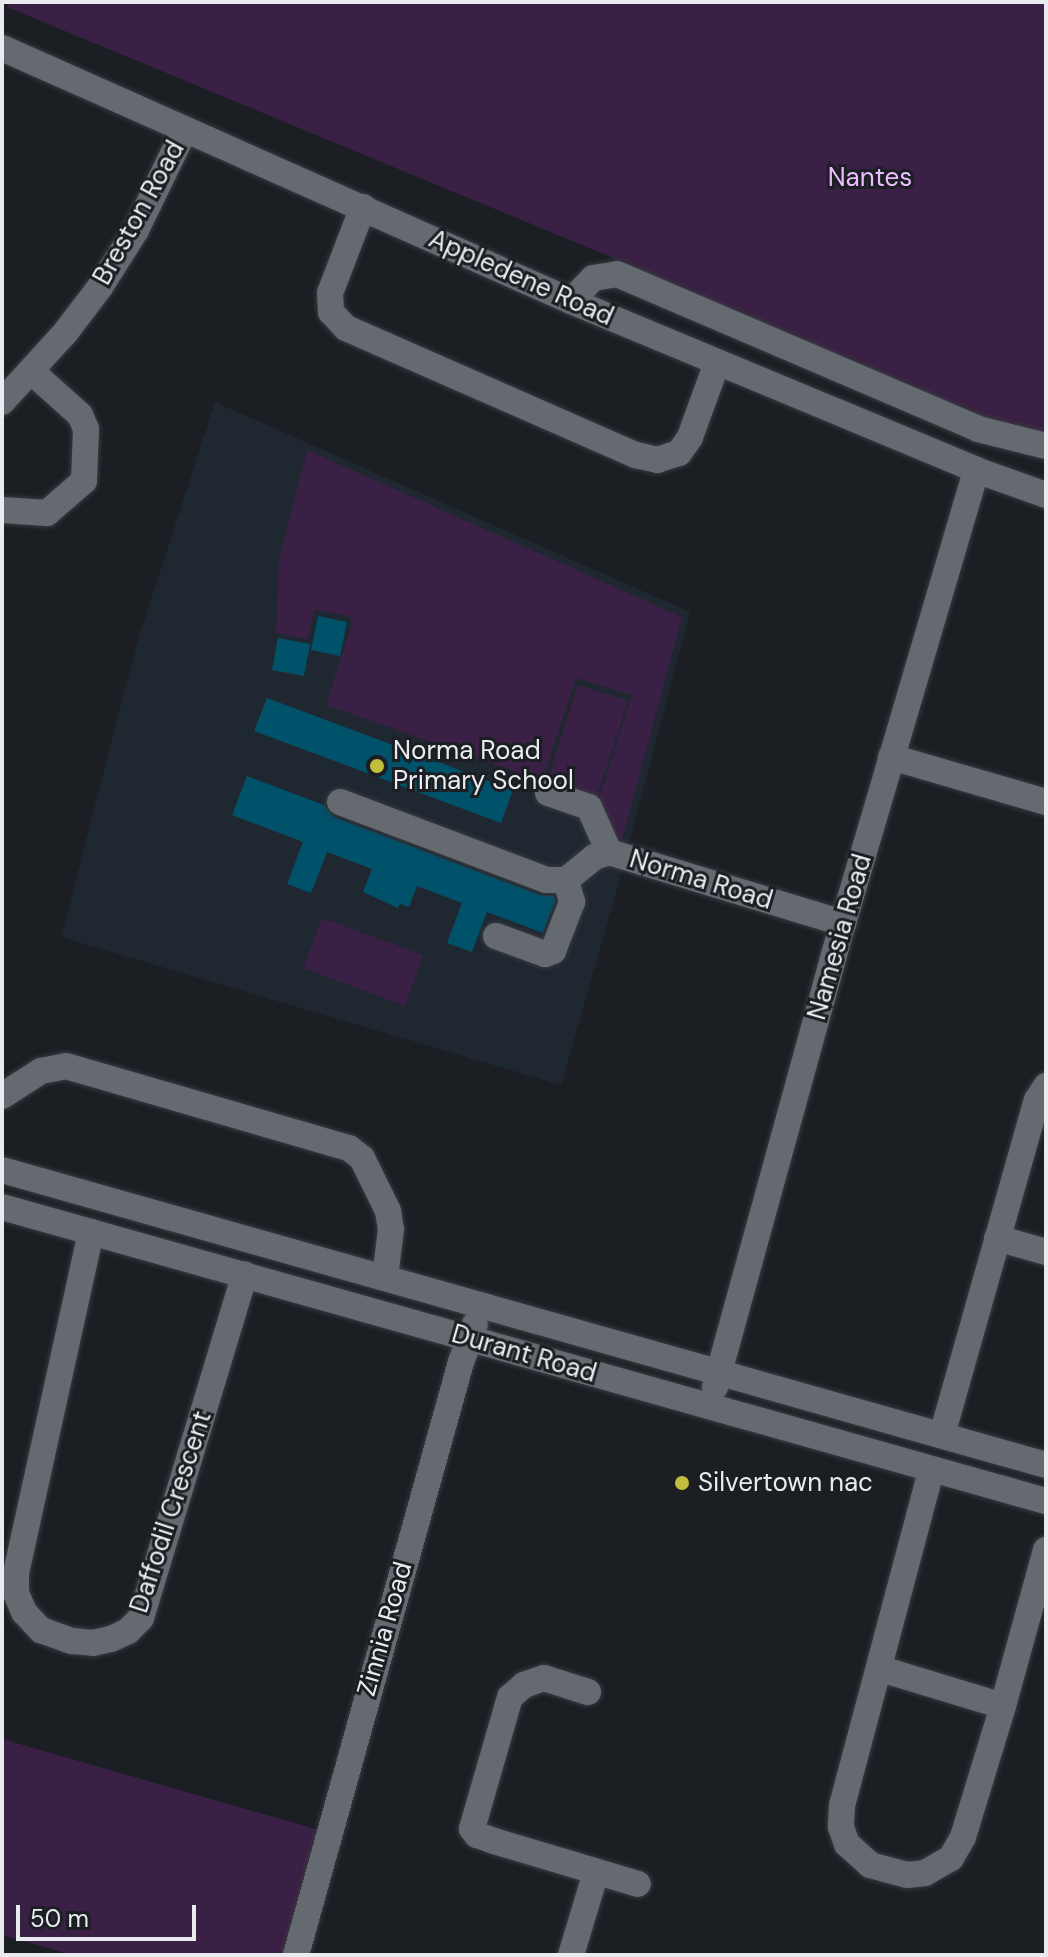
<!DOCTYPE html>
<style>
body{margin:0}
#map{position:relative;width:1048px;height:1957px;overflow:hidden;background:#1b1f24;font-family:"DM Sans",sans-serif}
div>[style]{position:absolute}
.built>*{inset:0;background:#1f2731}
.green>*{inset:0;background:#3a2044}
.building>*{inset:0;background:#00516a}
.roads{filter:drop-shadow(0 0 2px #383b40) drop-shadow(0 0 2px #383b40)}
.minor>*{height:26px;margin:-13px;padding:0 13px;transform-origin:13px;border-radius:13px;background:#656a70}
.dots>*{width:22px;height:22px;translate:-50% -50%;box-sizing:border-box;border:4px solid #1b1f24;border-radius:50%}
span{translate:-50% -50%;white-space:nowrap;text-align:center;line-height:1.15;-webkit-text-stroke:6px #1b1f24;paint-order:stroke}
.park-label{font-size:26px;color:#eabbfd}
.street-label{font-size:26px;color:#e9ebef}
.poi-label{font-size:26px;color:#e9ebef}
.left{translate:0 -50%;text-align:left}
.frame{position:absolute;inset:0;border:4px solid #e9ebef;pointer-events:none}
.scale{position:absolute;left:16px;top:1905px;width:180px;height:36px;box-sizing:border-box;border:4px solid #e9ebef;border-top:0;padding-left:10px;font-size:24px;line-height:28px;white-space:nowrap;color:#e9ebef;-webkit-text-stroke:6px #1b1f24;paint-order:stroke}
</style>
<div id="map">
<div class="built">
<div style="clip-path:polygon(215px 402px,690px 612px,617px 889px,561px 1085px,61px 937px,137px 643px)"></div>
</div>
<div class="green">
<div style="clip-path:polygon(9px 2px,1046px 2px,1046px 436px,992px 420px,611px 257px,7px 7px)"></div>
<div style="clip-path:polygon(307px 450px,682px 617px,622px 840px,619px 840px,597px 805px,632px 695px,576px 678px,542px 781px,326px 705px,352px 623px,350px 616px,314px 610px,308px 639px,276px 633px,279px 560px)"></div>
<div style="clip-path:polygon(578px 685px,628px 701px,595px 803px,545px 787px)"></div>
<div style="clip-path:polygon(322px 918px,423px 955px,405px 1006px,303px 968px)"></div>
<div style="clip-path:polygon(2px 1739px,326px 1832px,294px 1955px,73px 1955px,2px 1935px)"></div>
</div>
<div class="building">
<div style="clip-path:polygon(318px 616px,347px 622px,340px 656px,311px 650px)"></div>
<div style="clip-path:polygon(278px 638px,310px 644px,304px 676px,272px 670px)"></div>
<div style="clip-path:polygon(267px 698px,513px 790px,501px 823px,254px 731px)"></div>
<div style="clip-path:polygon(247px 776px,324px 805px,334px 817px,540px 895px,554px 896px,555px 901px,543px 933px,487px 912px,472px 952px,447px 943px,462px 903px,417px 886px,409px 907px,400px 904px,398px 908px,363px 892px,372px 869px,327px 852px,311px 893px,287px 884px,303px 842px,232px 815px)"></div>
</div>
<div class="roads">
<div class="minor">
<div style="left:2px;top:48px;width:623px;rotate:23.97deg"></div>
<div style="left:571px;top:301px;width:439px;rotate:22.6deg"></div>
<div style="left:976px;top:470px;width:74px;rotate:19.7deg"></div>
<div style="left:363px;top:207px;width:92px;rotate:111deg"></div>
<div style="left:330px;top:293px;width:19px;rotate:87deg"></div>
<div style="left:331px;top:312px;width:22px;rotate:47deg"></div>
<div style="left:346px;top:328px;width:317px;rotate:23.7deg"></div>
<div style="left:636px;top:455px;width:22px;rotate:13deg"></div>
<div style="left:657px;top:460px;width:23px;rotate:-18deg"></div>
<div style="left:679px;top:453px;width:19px;rotate:-55deg"></div>
<div style="left:690px;top:437px;width:79px;rotate:-70deg"></div>
<div style="left:571px;top:301px;width:32px;rotate:-46deg"></div>
<div style="left:593px;top:278px;width:24px;rotate:-9deg"></div>
<div style="left:617px;top:274px;width:393px;rotate:23.2deg"></div>
<div style="left:978px;top:429px;width:70px;rotate:14deg"></div>
<div style="left:2px;top:402px;width:93px;rotate:-47.6deg"></div>
<div style="left:65px;top:333px;width:58px;rotate:-52.7deg"></div>
<div style="left:100px;top:287px;width:67px;rotate:-57.7deg"></div>
<div style="left:136px;top:230px;width:112px;rotate:-64.1deg"></div>
<div style="left:2px;top:510px;width:45px;rotate:3.8deg"></div>
<div style="left:47px;top:513px;width:49px;rotate:-40.9deg"></div>
<div style="left:84px;top:481px;width:52px;rotate:-87.8deg"></div>
<div style="left:86px;top:429px;width:15px;rotate:-113deg"></div>
<div style="left:80px;top:415px;width:66px;rotate:-138.1deg"></div>
<div style="left:891px;top:757px;width:161px;rotate:16.2deg"></div>
<div style="left:548px;top:793px;width:43px;rotate:18.9deg"></div>
<div style="left:589px;top:807px;width:49px;rotate:66deg"></div>
<div style="left:340px;top:802px;width:220px;rotate:20.7deg"></div>
<div style="left:546px;top:880px;width:20px"></div>
<div style="left:566px;top:880px;width:36px;rotate:-39deg"></div>
<div style="left:594px;top:857px;width:16px;rotate:-18deg"></div>
<div style="left:609px;top:852px;width:245px;rotate:16.9deg"></div>
<div style="left:496px;top:936px;width:52px;rotate:20.2deg"></div>
<div style="left:545px;top:954px;width:9px;rotate:-21deg"></div>
<div style="left:553px;top:951px;width:53px;rotate:-68.8deg"></div>
<div style="left:572px;top:902px;width:23px;rotate:-105deg"></div>
<div style="left:2px;top:1096px;width:46px;rotate:-32.7deg"></div>
<div style="left:41px;top:1071px;width:25px;rotate:-11deg"></div>
<div style="left:66px;top:1066px;width:295px;rotate:16.2deg"></div>
<div style="left:349px;top:1148px;width:16px;rotate:38deg"></div>
<div style="left:362px;top:1158px;width:59px;rotate:63.9deg"></div>
<div style="left:388px;top:1211px;width:18px;rotate:81deg"></div>
<div style="left:391px;top:1229px;width:49px;rotate:97deg"></div>
<div style="left:2px;top:1170px;width:1085px;rotate:15.78deg"></div>
<div style="left:2px;top:1207px;width:1085px;rotate:15.73deg"></div>
<div style="left:91px;top:1232px;width:349px;rotate:102.4deg"></div>
<div style="left:16px;top:1573px;width:20px;rotate:90deg"></div>
<div style="left:16px;top:1593px;width:21px;rotate:67deg"></div>
<div style="left:24px;top:1612px;width:25px;rotate:47deg"></div>
<div style="left:41px;top:1630px;width:33px;rotate:20deg"></div>
<div style="left:72px;top:1641px;width:21px;rotate:5deg"></div>
<div style="left:93px;top:1643px;width:18px;rotate:-13deg"></div>
<div style="left:111px;top:1639px;width:19px;rotate:-25deg"></div>
<div style="left:128px;top:1631px;width:18px;rotate:-45deg"></div>
<div style="left:141px;top:1618px;width:359px;rotate:-73.2deg"></div>
<div style="left:997px;top:1238px;width:51px;rotate:15.9deg"></div>
<div style="left:715px;top:1387px;width:481px;rotate:-74.6deg"></div>
<div style="left:843px;top:923px;width:472px;rotate:-73.6deg"></div>
<div style="left:942px;top:1435px;width:348px;rotate:-74.2deg"></div>
<div style="left:1037px;top:1100px;width:17px;rotate:-57deg"></div>
<div style="left:931px;top:1471px;width:346px;rotate:104.9deg"></div>
<div style="left:842px;top:1805px;width:22px;rotate:93deg"></div>
<div style="left:841px;top:1827px;width:18px;rotate:71deg"></div>
<div style="left:847px;top:1844px;width:31px;rotate:42deg"></div>
<div style="left:870px;top:1865px;width:38px;rotate:15deg"></div>
<div style="left:907px;top:1875px;width:18px;rotate:-6deg"></div>
<div style="left:925px;top:1873px;width:30px;rotate:-30deg"></div>
<div style="left:951px;top:1858px;width:24px;rotate:-60deg"></div>
<div style="left:963px;top:1837px;width:137px;rotate:-73deg"></div>
<div style="left:1003px;top:1706px;width:162px;rotate:-74.6deg"></div>
<div style="left:881px;top:1669px;width:127px;rotate:16.9deg"></div>
<div style="left:588px;top:1692px;width:46px;rotate:-162.3deg"></div>
<div style="left:544px;top:1678px;width:21px;rotate:161deg"></div>
<div style="left:524px;top:1685px;width:18px;rotate:139deg"></div>
<div style="left:510px;top:1697px;width:137px;rotate:106.1deg"></div>
<div style="left:472px;top:1829px;width:8px;rotate:50deg"></div>
<div style="left:477px;top:1835px;width:18px;rotate:19deg"></div>
<div style="left:494px;top:1841px;width:150px;rotate:16.6deg"></div>
<div style="left:296px;top:1955px;width:616px;rotate:-74.45deg"></div>
<div style="left:461px;top:1362px;width:40px;rotate:-69.8deg"></div>
<div style="left:571px;top:1955px;width:87px;rotate:-73.2deg"></div>
</div>
</div>
<div class="dots">
<div style="left:377px;top:766px;background:#c1be40"></div>
<div style="left:682px;top:1483px;background:#c1be40"></div>
</div>
<div class="park-label">
<span style="left:870px;top:178px">Nantes</span>
</div>
<div class="street-label">
<span style="left:139px;top:213px;rotate:-61deg">Breston Road</span>
<span style="left:521px;top:278px;rotate:24deg">Appledene Road</span>
<span style="left:701px;top:880px;rotate:17deg">Norma Road</span>
<span style="left:840px;top:937px;rotate:-74deg">Namesia Road</span>
<span style="left:524px;top:1354px;rotate:16deg">Durant Road</span>
<span style="left:171px;top:1512px;rotate:-72deg">Daffodil Crescent</span>
<span style="left:385px;top:1629px;rotate:-74deg">Zinnia Road</span>
</div>
<div class="poi-label">
<span class="left" style="left:393px;top:766px">Norma Road<br>Primary School</span>
<span class="left" style="left:698px;top:1483px">Silvertown nac</span>
</div>
<div class="frame"></div>
<div class="scale">50 m</div>
</div>
